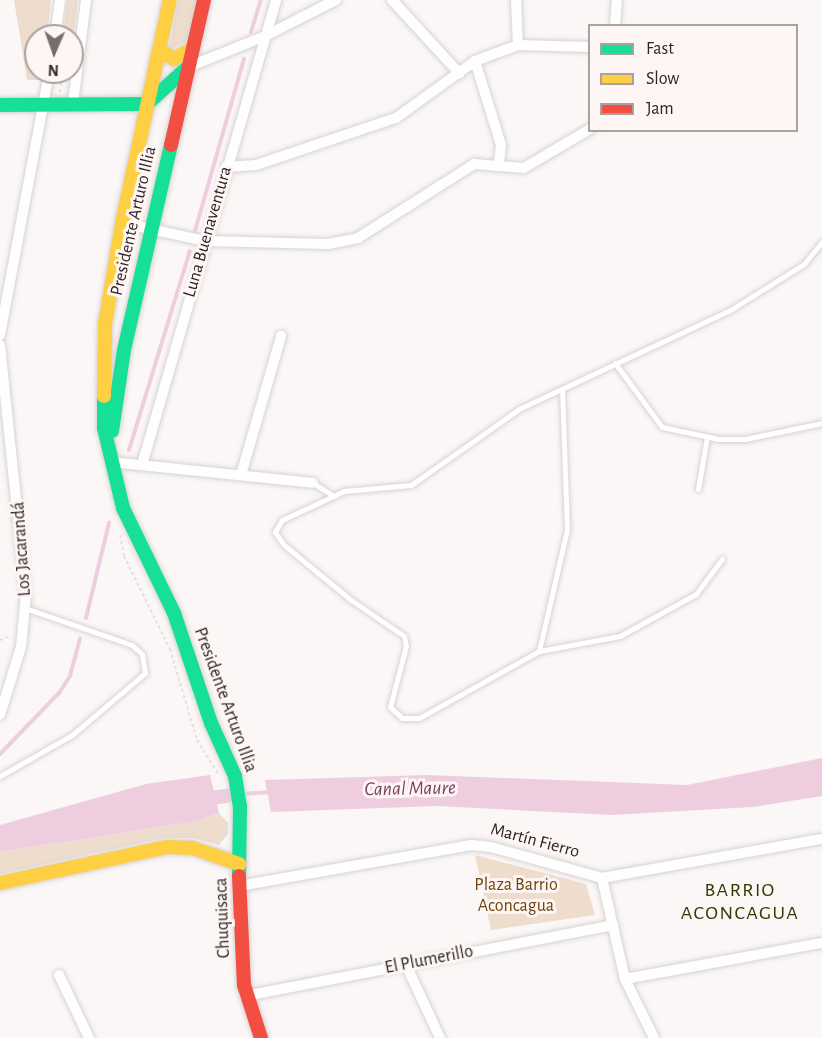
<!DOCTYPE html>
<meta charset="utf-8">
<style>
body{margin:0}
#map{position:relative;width:822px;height:1038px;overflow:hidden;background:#fbf7f7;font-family:"Alegreya Sans",sans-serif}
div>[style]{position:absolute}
.green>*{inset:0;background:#eeddcd}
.water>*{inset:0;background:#eecede}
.stream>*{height:4px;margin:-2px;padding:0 2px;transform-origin:2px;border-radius:2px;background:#eecede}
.canal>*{height:14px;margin:-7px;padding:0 7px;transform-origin:7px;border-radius:7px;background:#eecede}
.path>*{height:2px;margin-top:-1px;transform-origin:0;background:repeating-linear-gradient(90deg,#e1dfdf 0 3px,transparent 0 6px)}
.roads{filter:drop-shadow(0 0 2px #d8d3d2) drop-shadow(0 0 2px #d8d3d2)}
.lane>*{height:5px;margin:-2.5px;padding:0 2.5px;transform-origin:2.5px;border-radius:2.5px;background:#fefefe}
.street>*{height:10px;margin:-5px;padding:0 5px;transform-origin:5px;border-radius:5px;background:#fefefe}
.fast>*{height:14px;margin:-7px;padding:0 7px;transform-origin:7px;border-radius:7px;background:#16e098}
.slow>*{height:14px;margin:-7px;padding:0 7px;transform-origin:7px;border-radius:7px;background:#ffcf43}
.jam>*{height:14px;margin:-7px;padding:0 7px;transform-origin:7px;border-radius:7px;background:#f24e42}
span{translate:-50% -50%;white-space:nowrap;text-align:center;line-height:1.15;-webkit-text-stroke:6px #fdf6f5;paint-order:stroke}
.street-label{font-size:18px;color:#2c2524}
.park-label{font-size:18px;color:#70450d}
.water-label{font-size:20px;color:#7a4161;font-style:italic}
.neighbourhood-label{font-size:20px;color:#2c3d06;letter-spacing:1.5px}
.legend{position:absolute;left:588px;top:24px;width:210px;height:108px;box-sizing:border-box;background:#fdf6f5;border:2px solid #a9a2a1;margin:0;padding:8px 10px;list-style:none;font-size:18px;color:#2c2524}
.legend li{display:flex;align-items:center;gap:12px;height:30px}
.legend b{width:30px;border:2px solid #a9a2a1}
.north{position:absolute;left:24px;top:24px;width:60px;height:60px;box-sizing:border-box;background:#fdf6f5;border:2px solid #a9a2a1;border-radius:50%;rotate:182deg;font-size:16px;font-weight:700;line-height:24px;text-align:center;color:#2c2524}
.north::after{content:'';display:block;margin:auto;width:21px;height:27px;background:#746e6e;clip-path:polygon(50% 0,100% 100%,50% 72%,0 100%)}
</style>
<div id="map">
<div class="green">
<div style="clip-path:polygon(14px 0,51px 0,47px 36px,36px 36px,36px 72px,42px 72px,41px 80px,27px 80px)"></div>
<div style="clip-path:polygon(67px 0,78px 0,72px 51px,72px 36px,63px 36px)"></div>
<div style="clip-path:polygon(178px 0,197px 0,186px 42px,169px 50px)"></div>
<div style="clip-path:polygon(219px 813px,228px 823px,228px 834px,219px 845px,192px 838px,164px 838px,0 874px,0 852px,198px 821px)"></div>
<div style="clip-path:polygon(475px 855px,586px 884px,595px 915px,491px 930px)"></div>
</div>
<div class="water">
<div style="clip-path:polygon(822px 758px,822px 796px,753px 807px,611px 815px,438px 806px,271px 812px,265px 780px,427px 775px,687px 785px)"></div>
<div style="clip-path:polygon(210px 775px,219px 813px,198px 821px,0 852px,0 825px,146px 784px)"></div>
</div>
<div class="stream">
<div style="left:251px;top:32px;width:34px;rotate:-73deg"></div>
<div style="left:195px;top:231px;width:179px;rotate:-74.1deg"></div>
<div style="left:129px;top:450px;width:208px;rotate:-73deg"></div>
<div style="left:86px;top:618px;width:98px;rotate:-76.4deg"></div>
<div style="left:0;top:754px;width:85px;rotate:-46deg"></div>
<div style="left:59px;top:693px;width:20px;rotate:-57deg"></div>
<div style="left:70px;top:676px;width:39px;rotate:-75deg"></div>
<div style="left:242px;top:794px;width:29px;rotate:-4deg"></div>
</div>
<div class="canal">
<div style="left:197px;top:800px;width:42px;rotate:-8.1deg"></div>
</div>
<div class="path">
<div style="left:60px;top:92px;width:20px;rotate:-81deg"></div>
<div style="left:120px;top:535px;width:21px;rotate:79deg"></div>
<div style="left:124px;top:556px;width:104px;rotate:63.7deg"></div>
<div style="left:170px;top:649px;width:95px;rotate:73.5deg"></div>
<div style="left:197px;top:740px;width:39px;rotate:58deg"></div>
<div style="left:0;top:640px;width:12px;rotate:-20deg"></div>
<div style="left:216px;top:842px;width:15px;rotate:-48deg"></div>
<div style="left:90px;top:848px;width:76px;rotate:-12.9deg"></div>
<div style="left:164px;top:831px;width:18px;rotate:6deg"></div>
</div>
<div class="roads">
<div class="lane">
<div style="left:615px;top:363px;width:79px;rotate:53.7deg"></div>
<div style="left:662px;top:427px;width:58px;rotate:11.9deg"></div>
<div style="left:719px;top:439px;width:26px"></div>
<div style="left:745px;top:439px;width:79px;rotate:-11.7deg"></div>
<div style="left:313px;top:483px;width:25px;rotate:32deg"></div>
<div style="left:698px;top:489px;width:53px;rotate:-80.2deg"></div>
<div style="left:722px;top:559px;width:44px;rotate:126.6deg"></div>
<div style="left:696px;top:594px;width:87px;rotate:151.1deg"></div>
<div style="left:620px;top:636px;width:82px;rotate:169.5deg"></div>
<div style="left:539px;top:651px;width:137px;rotate:150.8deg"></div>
<div style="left:419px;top:718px;width:17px;rotate:180deg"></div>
<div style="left:402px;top:718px;width:16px;rotate:-137deg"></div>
<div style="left:390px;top:707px;width:63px;rotate:-75.3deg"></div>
<div style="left:406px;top:646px;width:10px;rotate:-101deg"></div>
<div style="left:404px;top:636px;width:64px;rotate:-145.8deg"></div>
<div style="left:351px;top:600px;width:87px;rotate:-140.6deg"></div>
<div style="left:284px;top:545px;width:16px;rotate:-125deg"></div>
<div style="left:275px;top:532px;width:14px;rotate:-60deg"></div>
<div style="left:282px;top:520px;width:68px;rotate:-25.1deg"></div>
<div style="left:344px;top:491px;width:67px;rotate:-5.1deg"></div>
<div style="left:411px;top:485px;width:132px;rotate:-35.1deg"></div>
<div style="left:519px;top:409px;width:235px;rotate:-25.1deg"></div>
<div style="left:732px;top:309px;width:85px;rotate:-32deg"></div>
<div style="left:804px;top:264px;width:28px;rotate:-51deg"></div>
<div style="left:539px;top:651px;width:124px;rotate:-77deg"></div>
<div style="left:567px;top:530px;width:141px;rotate:-92deg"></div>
<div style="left:0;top:776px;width:83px;rotate:-29.7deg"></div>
<div style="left:72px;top:735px;width:96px;rotate:-40.3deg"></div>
<div style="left:145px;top:673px;width:19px;rotate:-99deg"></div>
<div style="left:142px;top:654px;width:13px;rotate:-138deg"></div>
<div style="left:132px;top:645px;width:113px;rotate:-160.9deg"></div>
</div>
<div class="street">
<div style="left:392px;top:0;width:100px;rotate:47.4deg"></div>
<div style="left:516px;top:0;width:45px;rotate:87.5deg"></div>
<div style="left:615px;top:26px;width:26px;rotate:-86deg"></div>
<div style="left:55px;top:36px;width:36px;rotate:-82deg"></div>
<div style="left:475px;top:61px;width:88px;rotate:72.8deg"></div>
<div style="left:501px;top:145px;width:19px;rotate:96deg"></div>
<div style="left:188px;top:67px;width:83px;rotate:-21.9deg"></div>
<div style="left:265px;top:36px;width:80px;rotate:-26.9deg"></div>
<div style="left:73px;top:103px;width:104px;rotate:-82.8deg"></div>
<div style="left:226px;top:167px;width:30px;rotate:-4deg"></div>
<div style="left:256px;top:165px;width:148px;rotate:-18.6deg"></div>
<div style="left:396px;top:118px;width:97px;rotate:-35.8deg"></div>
<div style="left:475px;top:61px;width:46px;rotate:-20.4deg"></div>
<div style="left:518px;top:45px;width:72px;rotate:1.6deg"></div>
<div style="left:122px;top:223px;width:86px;rotate:12.1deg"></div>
<div style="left:206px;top:241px;width:122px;rotate:1.4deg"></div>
<div style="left:328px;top:244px;width:31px;rotate:-11deg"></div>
<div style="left:358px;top:238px;width:138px;rotate:-32.5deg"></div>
<div style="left:474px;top:164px;width:50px;rotate:4.6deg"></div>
<div style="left:524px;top:168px;width:77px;rotate:-30.6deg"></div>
<div style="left:0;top:335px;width:268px;rotate:-79.4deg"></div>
<div style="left:0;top:345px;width:251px;rotate:84.1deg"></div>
<div style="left:26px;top:595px;width:52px;rotate:95.5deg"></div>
<div style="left:21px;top:647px;width:71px;rotate:107.2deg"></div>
<div style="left:111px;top:462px;width:203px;rotate:5.9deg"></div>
<div style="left:142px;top:465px;width:484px;rotate:-73.9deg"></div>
<div style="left:241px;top:475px;width:145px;rotate:-73.9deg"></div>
<div style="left:602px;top:878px;width:104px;rotate:77.2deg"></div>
<div style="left:625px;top:979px;width:66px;rotate:63.8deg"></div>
<div style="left:239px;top:886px;width:236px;rotate:-10deg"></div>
<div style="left:471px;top:845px;width:20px;rotate:6deg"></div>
<div style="left:491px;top:847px;width:115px;rotate:15.6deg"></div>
<div style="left:602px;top:878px;width:223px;rotate:-10.1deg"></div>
<div style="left:406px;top:965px;width:81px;rotate:65deg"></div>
<div style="left:59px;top:975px;width:70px;rotate:64.5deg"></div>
<div style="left:625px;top:979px;width:200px;rotate:-10.4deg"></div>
<div style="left:245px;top:996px;width:375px;rotate:-10.9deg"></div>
</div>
<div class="fast">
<div style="left:0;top:105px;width:147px;rotate:-0.4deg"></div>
<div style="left:147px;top:104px;width:55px;rotate:-42.1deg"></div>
<div style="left:104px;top:396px;width:32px;rotate:90deg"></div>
<div style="left:104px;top:428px;width:82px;rotate:76.6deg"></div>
<div style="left:123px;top:508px;width:117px;rotate:64.1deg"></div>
<div style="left:174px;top:613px;width:116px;rotate:71.4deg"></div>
<div style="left:211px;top:723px;width:58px;rotate:65.6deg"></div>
<div style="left:235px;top:776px;width:30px;rotate:81deg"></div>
<div style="left:240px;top:806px;width:70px;rotate:90.8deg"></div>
<div style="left:112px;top:431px;width:82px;rotate:-81.6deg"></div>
<div style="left:124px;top:350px;width:210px;rotate:-77.1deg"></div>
</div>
<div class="slow">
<div style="left:159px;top:50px;width:17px;rotate:31deg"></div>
<div style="left:174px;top:59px;width:22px;rotate:-30deg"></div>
<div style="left:104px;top:396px;width:72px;rotate:-89.2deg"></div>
<div style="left:105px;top:324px;width:102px;rotate:-80.4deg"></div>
<div style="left:122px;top:223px;width:228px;rotate:-77.9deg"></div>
<div style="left:0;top:883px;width:171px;rotate:-12.2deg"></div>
<div style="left:167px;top:847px;width:26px;rotate:2deg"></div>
<div style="left:193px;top:848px;width:49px;rotate:19.2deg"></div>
</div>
<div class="jam">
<div style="left:171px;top:145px;width:149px;rotate:-77.2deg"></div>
<div style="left:239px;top:876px;width:109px;rotate:87.4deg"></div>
<div style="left:244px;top:985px;width:56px;rotate:72.2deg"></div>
</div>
</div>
<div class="street-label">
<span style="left:134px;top:221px;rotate:-77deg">Presidente Arturo Illia</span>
<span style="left:208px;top:232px;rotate:-74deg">Luna Buenaventura</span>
<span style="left:22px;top:549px;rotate:-94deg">Los Jacarandá</span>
<span style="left:225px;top:700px;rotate:70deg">Presidente Arturo Illia</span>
<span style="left:535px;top:841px;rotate:15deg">Martín Fierro</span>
<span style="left:223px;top:918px;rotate:-92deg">Chuquisaca</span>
<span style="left:429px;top:960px;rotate:-11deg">El Plumerillo</span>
</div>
<div class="park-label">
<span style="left:516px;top:896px">Plaza Barrio<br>Aconcagua</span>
</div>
<div class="water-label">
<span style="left:410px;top:789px;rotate:-1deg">Canal Maure</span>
</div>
<div class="neighbourhood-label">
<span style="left:740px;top:902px">BARRIO<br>ACONCAGUA</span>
</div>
<ul class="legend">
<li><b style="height:8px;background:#16e098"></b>Fast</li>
<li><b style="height:8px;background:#ffcf43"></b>Slow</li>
<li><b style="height:8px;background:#f24e42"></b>Jam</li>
</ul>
<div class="north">N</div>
</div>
